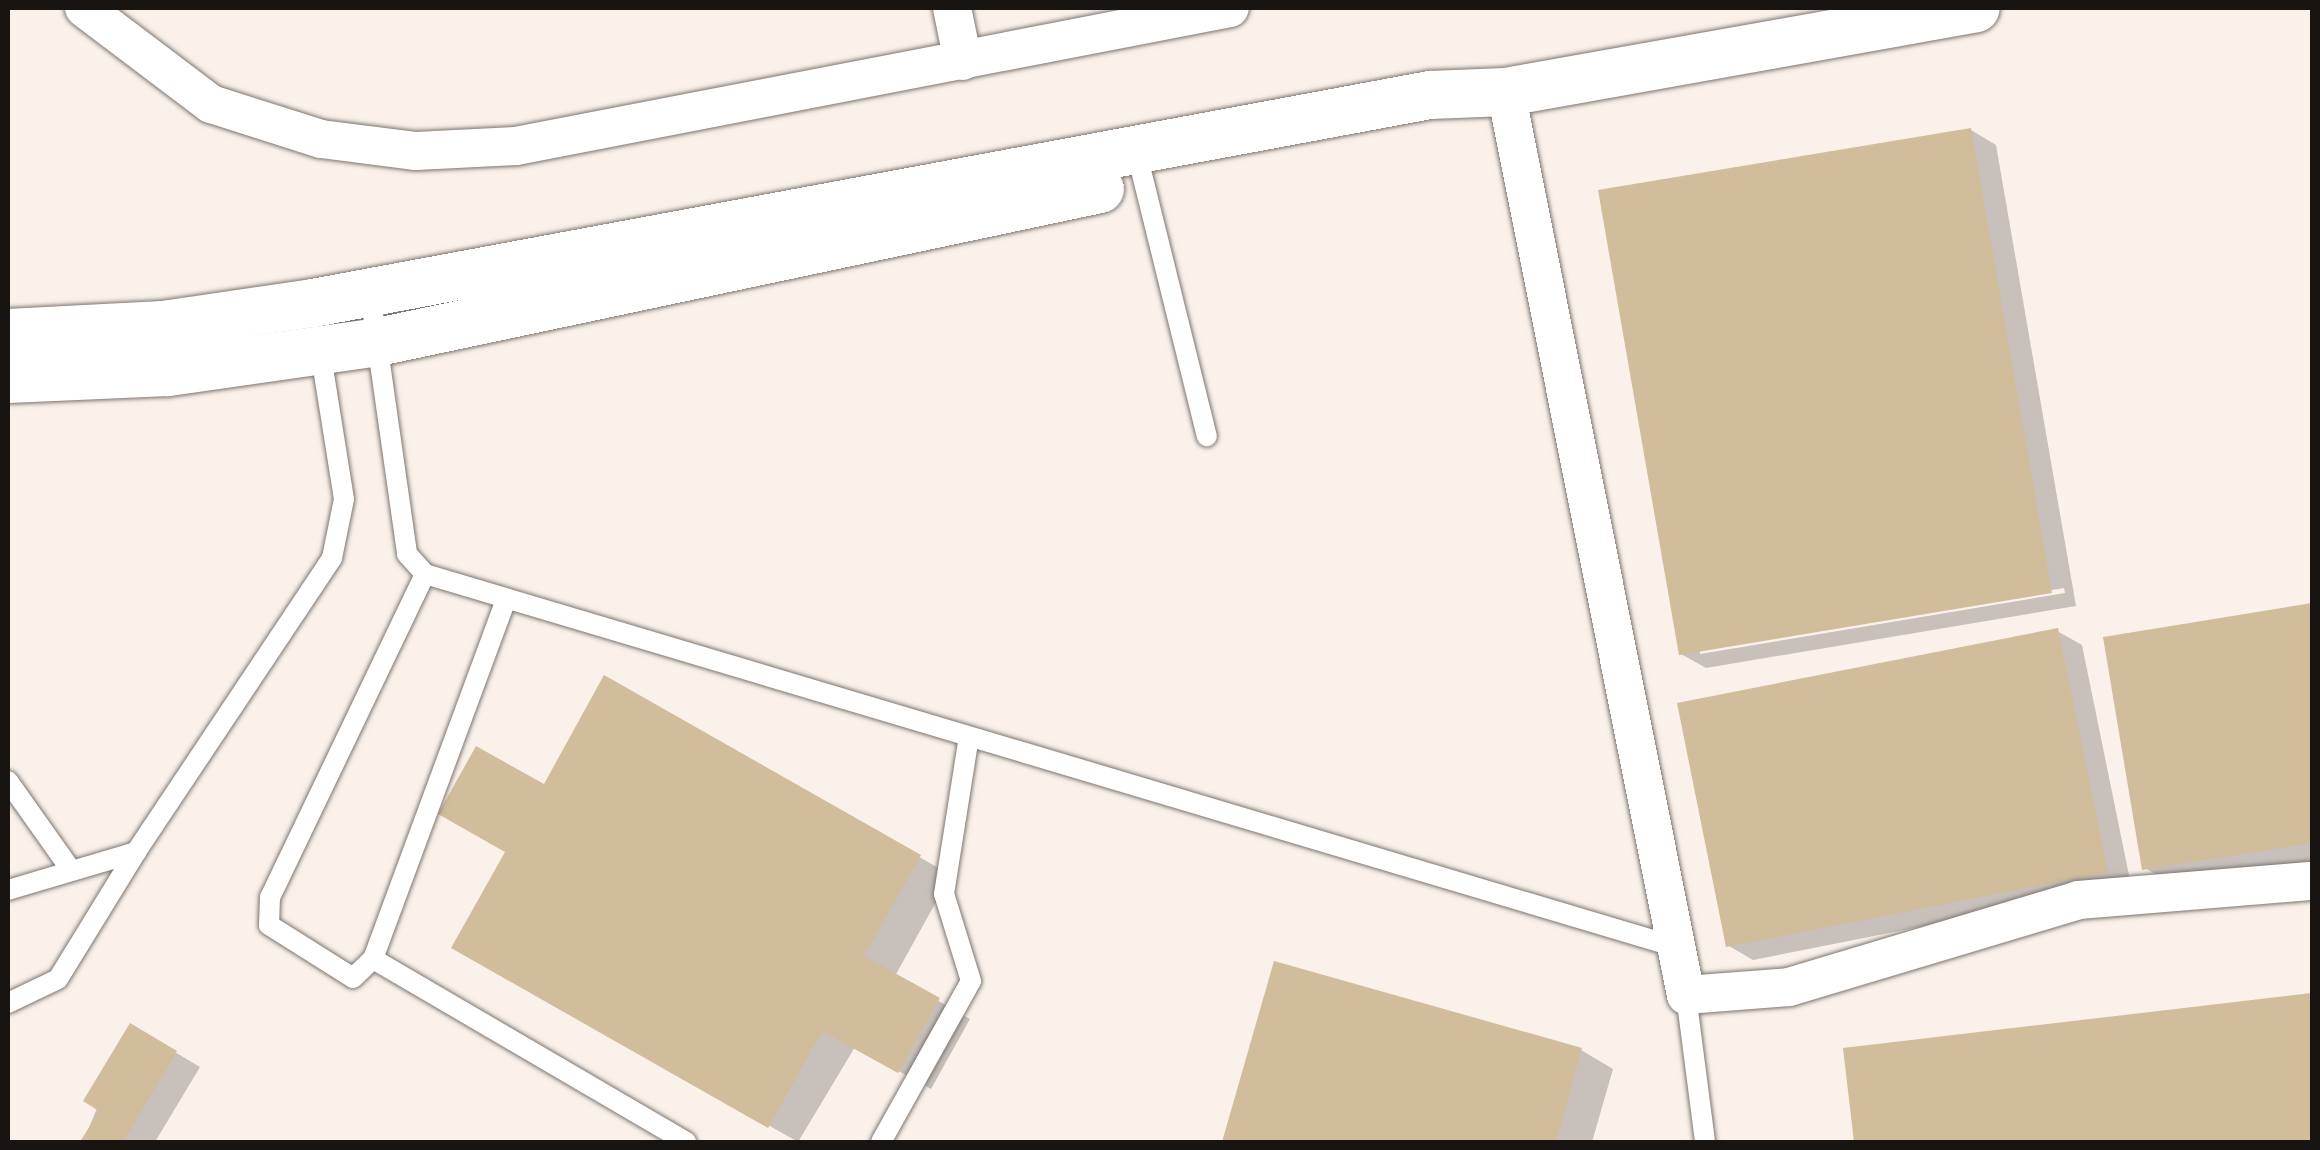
<!DOCTYPE html>
<style>
body{margin:0}
#map{position:relative;width:2320px;height:1150px;overflow:hidden;background:#f9f1ea;font-family:"Open Sans",sans-serif}
div>[style]{position:absolute}
.shadow>*{inset:0;background:#0003}
.building>*{inset:0;background:#d1bc9b}
.roads{filter:drop-shadow(0 0 2px #7d756f) drop-shadow(0 0 2px #7d756f)}
.service>*{height:20px;margin:-10px;padding:0 10px;transform-origin:10px;border-radius:10px;background:#fff}
.minor>*{height:38px;margin:-19px;padding:0 19px;transform-origin:19px;border-radius:19px;background:#fff}
.tertiary>*{height:48px;margin:-24px;padding:0 24px;transform-origin:24px;border-radius:24px;background:#fff}
span{translate:-50% -50%;white-space:nowrap;text-align:center;line-height:1.15;-webkit-text-stroke:9px #fff;paint-order:stroke}
.frame{position:absolute;inset:0;border:10px solid #171412;pointer-events:none}
</style>
<div id="map">
<div class="shadow">
<div style="clip-path:polygon(evenodd,1971px 130px,1996px 145px,2076px 606px,1706px 668px,1681px 654px,1971px 130px,2064px 588px,2065px 593px,1700px 654px,1700px 649px,2064px 588px)"></div>
<div style="clip-path:polygon(2312px 606px,2312px 865px,2177px 887px,2145px 868px,2106px 639px)"></div>
<div style="clip-path:polygon(2057px 631px,2082px 645px,2131px 885px,1753px 960px,1729px 946px)"></div>
<div style="clip-path:polygon(605px 679px,951px 875px,895px 976px,970px 1019px,931px 1089px,855px 1047px,798px 1142px,454px 947px)"></div>
<div style="clip-path:polygon(1276px 964px,1581px 1050px,1613px 1069px,1592px 1142px,1224px 1142px)"></div>
<div style="clip-path:polygon(2312px 995px,2312px 1142px,1857px 1142px,1845px 1050px)"></div>
<div style="clip-path:polygon(131px 1026px,200px 1067px,155px 1142px,83px 1142px)"></div>
</div>
<div class="building">
<div style="clip-path:polygon(1971px 128px,2052px 593px,1679px 655px,1598px 190px)"></div>
<div style="clip-path:polygon(2312px 603px,2312px 843px,2142px 870px,2103px 637px)"></div>
<div style="clip-path:polygon(2058px 628px,2108px 872px,1726px 947px,1677px 703px)"></div>
<div style="clip-path:polygon(604px 675px,921px 855px,864px 956px,940px 998px,898px 1073px,822px 1031px,768px 1128px,451px 948px,505px 852px,438px 814px,476px 746px,544px 784px)"></div>
<div style="clip-path:polygon(1274px 961px,1582px 1048px,1556px 1142px,1222px 1142px)"></div>
<div style="clip-path:polygon(2312px 993px,2312px 1142px,1854px 1142px,1843px 1048px)"></div>
<div style="clip-path:polygon(130px 1023px,177px 1051px,123px 1142px,80px 1142px,99px 1111px,83px 1101px)"></div>
</div>
<div class="roads">
<div class="service">
<div style="left:1136px;top:150px;width:295px;rotate:76.1deg"></div>
<div style="left:370px;top:293px;width:264px;rotate:81.9deg"></div>
<div style="left:407px;top:554px;width:27px;rotate:48deg"></div>
<div style="left:425px;top:574px;width:1305px;rotate:16.6deg"></div>
<div style="left:425px;top:574px;width:358px;rotate:115.6deg"></div>
<div style="left:270px;top:897px;width:28px;rotate:92deg"></div>
<div style="left:269px;top:925px;width:99px;rotate:32.2deg"></div>
<div style="left:353px;top:978px;width:28px;rotate:-44deg"></div>
<div style="left:373px;top:959px;width:378px;rotate:-69.7deg"></div>
<div style="left:8px;top:781px;width:109px;rotate:54.7deg"></div>
<div style="left:8px;top:890px;width:134px;rotate:-16.5deg"></div>
<div style="left:136px;top:852px;width:353px;rotate:-56.3deg"></div>
<div style="left:332px;top:558px;width:60px;rotate:-78.5deg"></div>
<div style="left:344px;top:499px;width:152px;rotate:-99.1deg"></div>
<div style="left:373px;top:959px;width:363px;rotate:30.3deg"></div>
<div style="left:1686px;top:995px;width:148px;rotate:82.6deg"></div>
<div style="left:8px;top:1003px;width:55px;rotate:-25.6deg"></div>
<div style="left:58px;top:979px;width:149px;rotate:-58.4deg"></div>
<div style="left:881px;top:1142px;width:184px;rotate:-60.8deg"></div>
<div style="left:971px;top:981px;width:91px;rotate:-107.2deg"></div>
<div style="left:944px;top:894px;width:154px;rotate:-81deg"></div>
</div>
<div class="minor">
<div style="left:84px;top:8px;width:159px;rotate:37.1deg"></div>
<div style="left:211px;top:104px;width:115px;rotate:17.7deg"></div>
<div style="left:321px;top:139px;width:96px;rotate:7.2deg"></div>
<div style="left:416px;top:151px;width:100px;rotate:-2.9deg"></div>
<div style="left:516px;top:146px;width:727px;rotate:-10.94deg"></div>
<div style="left:952px;top:8px;width:54px;rotate:78.3deg"></div>
<div style="left:1506px;top:92px;width:921px;rotate:78.73deg"></div>
<div style="left:1686px;top:995px;width:103px;rotate:-4.4deg"></div>
<div style="left:1789px;top:987px;width:303px;rotate:-16.7deg"></div>
<div style="left:2079px;top:900px;width:234px;rotate:-4.7deg"></div>
</div>
<div class="tertiary">
<div style="left:8px;top:333px;width:155px;rotate:-3deg"></div>
<div style="left:163px;top:325px;width:152px;rotate:-8.3deg"></div>
<div style="left:313px;top:303px;width:1136px;rotate:-10.55deg"></div>
<div style="left:1430px;top:95px;width:76px;rotate:-2.3deg"></div>
<div style="left:1506px;top:92px;width:477px;rotate:-10.1deg"></div>
<div style="left:8px;top:379px;width:160px;rotate:-2.5deg"></div>
<div style="left:168px;top:372px;width:212px;rotate:-8.1deg"></div>
<div style="left:378px;top:342px;width:738px;rotate:-11.96deg"></div>
</div>
</div>
<div class="frame"></div>
</div>
